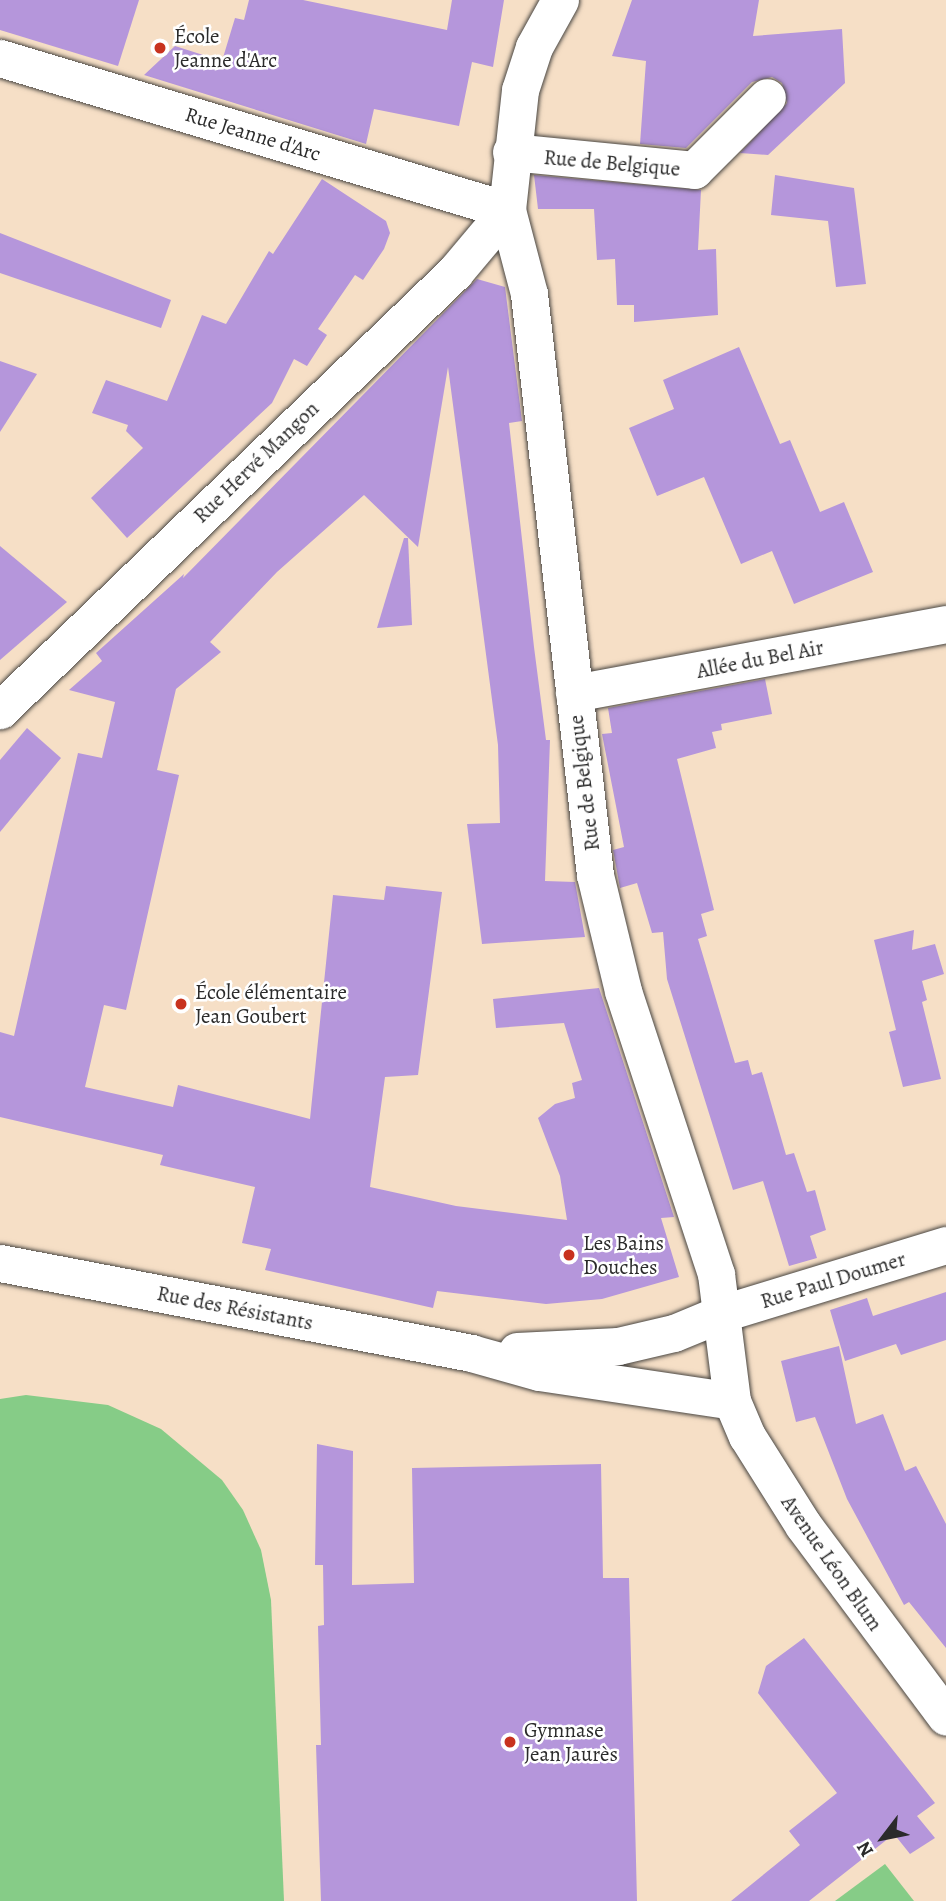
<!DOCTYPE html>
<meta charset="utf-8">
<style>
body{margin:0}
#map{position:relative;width:946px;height:1901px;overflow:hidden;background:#f6dfc6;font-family:Alegreya,serif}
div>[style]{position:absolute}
.green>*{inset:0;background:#86cc87}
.building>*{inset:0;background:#b596db}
.roads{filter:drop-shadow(0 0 2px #494642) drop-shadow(0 0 2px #494642)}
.minor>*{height:37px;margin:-18.5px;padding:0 18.5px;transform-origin:18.5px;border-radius:18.5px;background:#fff}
.dots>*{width:19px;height:19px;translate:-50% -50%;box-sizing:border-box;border:4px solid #fff;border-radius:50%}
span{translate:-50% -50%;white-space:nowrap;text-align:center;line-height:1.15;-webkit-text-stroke:5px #fff;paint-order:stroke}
.poi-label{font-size:21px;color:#2b2b2b}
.left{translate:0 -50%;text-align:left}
.street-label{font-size:21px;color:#2b2b2b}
.north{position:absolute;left:848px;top:1803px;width:70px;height:70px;-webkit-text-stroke:5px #fff;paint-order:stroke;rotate:238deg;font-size:19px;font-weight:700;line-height:28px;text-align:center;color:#2b2b2b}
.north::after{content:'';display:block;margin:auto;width:24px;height:32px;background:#2b2b2b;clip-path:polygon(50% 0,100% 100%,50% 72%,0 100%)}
</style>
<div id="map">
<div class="green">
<div style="clip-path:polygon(26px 1395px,108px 1405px,161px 1429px,222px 1480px,243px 1510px,261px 1550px,271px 1600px,284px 1901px,0 1901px,0 1399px)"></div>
<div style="clip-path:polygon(885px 1864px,914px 1901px,835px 1901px)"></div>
</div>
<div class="building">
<div style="clip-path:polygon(0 0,139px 0,118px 66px,0 30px)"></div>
<div style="clip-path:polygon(249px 0,303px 0,447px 30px,452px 0,504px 0,493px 67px,472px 62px,459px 126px,374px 109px,366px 144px,144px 75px,175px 46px,222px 61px,235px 18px,244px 20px)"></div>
<div style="clip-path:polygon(632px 0,759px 0,753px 36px,842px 29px,845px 83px,768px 155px,740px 153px,787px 103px,782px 83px,772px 77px,752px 82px,686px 148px,640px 144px,646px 61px,612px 56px)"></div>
<div style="clip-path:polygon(534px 175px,701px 190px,698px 250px,716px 249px,718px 315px,634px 322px,634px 305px,617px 305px,615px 259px,597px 260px,594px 209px,538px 209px)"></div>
<div style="clip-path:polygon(775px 175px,854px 188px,866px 284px,836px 287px,828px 221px,771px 215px)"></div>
<div style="clip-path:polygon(322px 179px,386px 221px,390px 233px,384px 249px,363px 280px,355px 275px,318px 329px,327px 335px,307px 366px,294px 359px,272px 403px,127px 538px,91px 498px,143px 448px,126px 431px,128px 425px,92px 413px,106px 380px,167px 401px,202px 315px,226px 324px,269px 251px,273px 254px)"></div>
<div style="clip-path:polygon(0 233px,171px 300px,161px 328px,0 273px)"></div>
<div style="clip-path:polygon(477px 279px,505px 287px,522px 421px,509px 423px,534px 647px,546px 740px,550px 740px,545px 881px,575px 882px,585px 937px,482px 944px,467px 824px,500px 823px,498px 745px,448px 367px,418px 547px,364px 495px,277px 572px,210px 642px,221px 652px,176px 689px,157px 770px,179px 775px,126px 1010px,104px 1005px,85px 1087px,173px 1107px,178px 1085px,310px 1119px,333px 895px,384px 900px,386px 886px,442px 892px,418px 1075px,385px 1077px,370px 1187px,456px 1206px,567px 1220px,560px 1176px,538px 1118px,555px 1104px,575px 1098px,572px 1083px,582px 1080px,564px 1023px,496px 1028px,493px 999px,599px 988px,674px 1217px,661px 1218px,679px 1277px,602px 1299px,546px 1304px,437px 1291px,433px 1308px,265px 1270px,271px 1249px,242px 1243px,255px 1187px,160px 1165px,163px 1155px,0 1117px,0 1032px,14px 1036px,78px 753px,102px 758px,115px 702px,69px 690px,102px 661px,96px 653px,184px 574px,183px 578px)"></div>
<div style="clip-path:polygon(739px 347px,780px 444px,790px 440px,820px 512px,844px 502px,873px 572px,794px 604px,772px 551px,741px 564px,704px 477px,657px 496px,629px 428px,674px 409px,663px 380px)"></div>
<div style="clip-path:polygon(0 361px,37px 374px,0 432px)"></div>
<div style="clip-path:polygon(404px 538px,408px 538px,412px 625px,377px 628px)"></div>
<div style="clip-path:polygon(0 546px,67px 602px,0 660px)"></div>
<div style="clip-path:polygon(765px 679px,772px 714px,721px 724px,722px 730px,712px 732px,716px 748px,677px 759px,714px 910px,701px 914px,707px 936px,698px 939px,735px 1063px,748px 1060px,752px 1075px,762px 1072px,786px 1155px,794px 1153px,807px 1192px,815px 1190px,826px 1230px,810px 1236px,817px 1258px,789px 1266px,763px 1181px,733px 1190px,667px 979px,663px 932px,652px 933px,637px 883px,620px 888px,613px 850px,624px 847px,602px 734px,612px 733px,608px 708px)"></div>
<div style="clip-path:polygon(27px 728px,61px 758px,0 832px,0 760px)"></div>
<div style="clip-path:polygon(914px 930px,912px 950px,935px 944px,944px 974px,922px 981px,927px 1000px,922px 1002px,941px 1079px,903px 1087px,889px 1032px,896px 1030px,874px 940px)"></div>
<div style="clip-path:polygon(946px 1292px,946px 1340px,901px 1355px,896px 1344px,845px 1361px,830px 1310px,867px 1298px,873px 1316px)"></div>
<div style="clip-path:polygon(839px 1346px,856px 1424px,883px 1414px,905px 1471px,916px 1466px,946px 1524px,946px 1648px,909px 1602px,904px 1605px,847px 1499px,815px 1417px,796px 1422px,781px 1361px)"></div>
<div style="clip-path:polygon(317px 1444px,353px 1451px,352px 1585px,414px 1583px,412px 1468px,601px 1464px,603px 1578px,629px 1578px,637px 1901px,321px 1901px,316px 1745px,321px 1745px,318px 1626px,324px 1625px,323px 1565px,315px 1565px)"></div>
<div style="clip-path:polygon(804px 1638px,935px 1803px,917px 1816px,935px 1838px,910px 1854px,894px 1834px,809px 1901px,731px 1901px,800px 1845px,789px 1831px,837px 1793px,758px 1693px,766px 1666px)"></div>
</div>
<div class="roads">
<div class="minor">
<div style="left:560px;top:0;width:54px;rotate:119deg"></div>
<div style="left:534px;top:47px;width:45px;rotate:108deg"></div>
<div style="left:520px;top:90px;width:121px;rotate:96.2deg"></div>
<div style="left:507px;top:210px;width:87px;rotate:75.3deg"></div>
<div style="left:529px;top:294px;width:585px;rotate:83.52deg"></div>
<div style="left:595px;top:875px;width:119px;rotate:76.4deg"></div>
<div style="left:623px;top:991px;width:298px;rotate:71.8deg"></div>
<div style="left:716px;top:1274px;width:128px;rotate:82.8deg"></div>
<div style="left:732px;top:1401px;width:38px;rotate:67deg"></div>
<div style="left:747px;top:1436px;width:105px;rotate:57.8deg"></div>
<div style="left:803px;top:1525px;width:239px;rotate:53.3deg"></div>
<div style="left:0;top:58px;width:529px;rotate:16.69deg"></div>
<div style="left:507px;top:210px;width:81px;rotate:130deg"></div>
<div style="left:455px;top:272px;width:632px;rotate:136.09deg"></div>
<div style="left:511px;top:152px;width:184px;rotate:5.6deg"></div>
<div style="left:694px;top:170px;width:103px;rotate:-45deg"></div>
<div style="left:574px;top:693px;width:378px;rotate:-10.5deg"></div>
<div style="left:0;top:1263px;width:480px;rotate:10.8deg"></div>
<div style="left:471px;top:1353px;width:71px;rotate:15.6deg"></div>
<div style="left:539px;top:1372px;width:195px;rotate:8.5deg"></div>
<div style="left:517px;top:1351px;width:101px;rotate:-2.8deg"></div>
<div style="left:618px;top:1346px;width:57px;rotate:-13.1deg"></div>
<div style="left:674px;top:1333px;width:50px;rotate:-22.4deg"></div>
<div style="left:720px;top:1314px;width:236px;rotate:-17deg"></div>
</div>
</div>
<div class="dots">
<div style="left:160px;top:48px;background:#c8321e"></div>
<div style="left:181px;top:1004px;background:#c8321e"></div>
<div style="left:569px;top:1255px;background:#c8321e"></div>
<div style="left:510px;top:1742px;background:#c8321e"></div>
</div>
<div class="poi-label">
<span class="left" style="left:174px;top:48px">École<br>Jeanne d'Arc</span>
<span class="left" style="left:195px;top:1004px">École élémentaire<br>Jean Goubert</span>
<span class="left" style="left:583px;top:1255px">Les Bains<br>Douches</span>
<span class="left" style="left:524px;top:1742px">Gymnase<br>Jean Jaurès</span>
</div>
<div class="street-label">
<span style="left:253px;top:134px;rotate:17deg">Rue Jeanne d'Arc</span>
<span style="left:612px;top:163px;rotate:5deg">Rue de Belgique</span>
<span style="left:256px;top:462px;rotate:-44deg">Rue Hervé Mangon</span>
<span style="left:760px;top:659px;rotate:-11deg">Allée du Bel Air</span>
<span style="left:584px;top:783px;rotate:-97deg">Rue de Belgique</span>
<span style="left:833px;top:1280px;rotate:-17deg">Rue Paul Doumer</span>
<span style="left:235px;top:1308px;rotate:11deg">Rue des Résistants</span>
<span style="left:832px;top:1563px;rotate:55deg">Avenue Léon Blum</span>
</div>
<div class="north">N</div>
</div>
